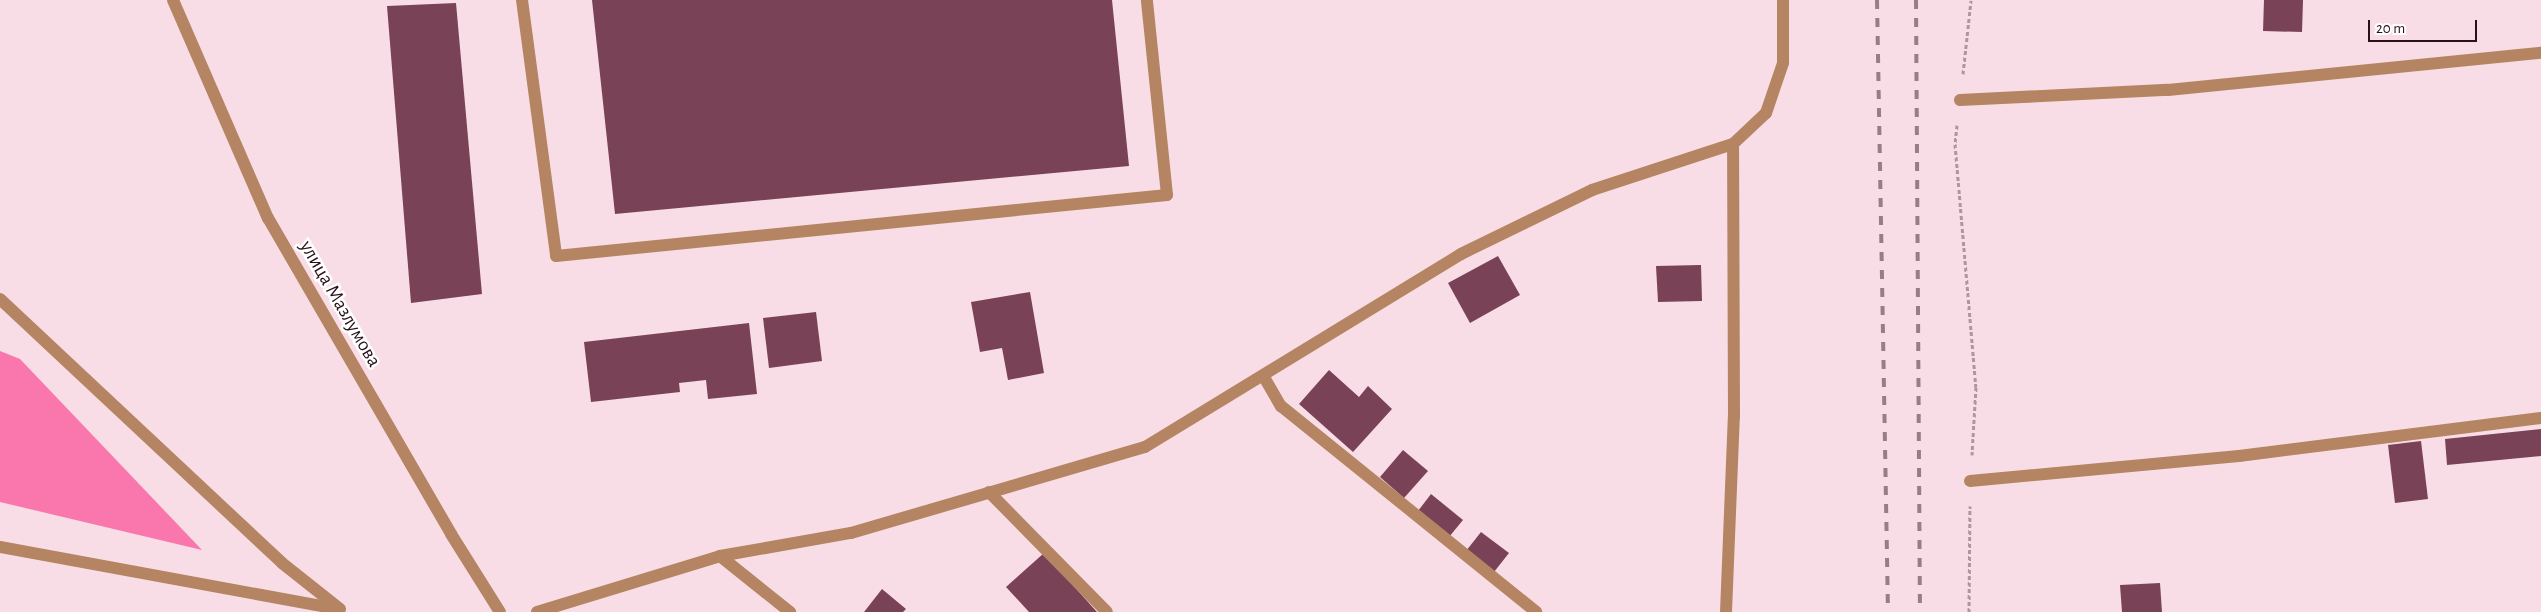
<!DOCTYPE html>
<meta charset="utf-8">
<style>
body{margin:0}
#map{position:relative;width:2541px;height:612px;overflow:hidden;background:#f9dde6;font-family:"Alegreya Sans",sans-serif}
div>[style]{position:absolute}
.forest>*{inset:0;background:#f977ac}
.building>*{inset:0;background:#7a4257}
.path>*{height:3px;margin-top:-1.5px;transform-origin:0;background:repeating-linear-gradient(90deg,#af959e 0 4px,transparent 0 6.5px)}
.service>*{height:12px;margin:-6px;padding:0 6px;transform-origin:6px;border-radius:6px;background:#b58563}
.minor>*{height:12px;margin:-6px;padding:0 6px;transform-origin:6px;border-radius:6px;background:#b58563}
.rail>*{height:4px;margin-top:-2px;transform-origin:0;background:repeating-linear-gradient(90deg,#977d85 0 9px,transparent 0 18px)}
span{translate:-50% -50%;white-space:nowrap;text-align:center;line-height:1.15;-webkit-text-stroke:5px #fff;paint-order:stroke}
.street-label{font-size:20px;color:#281119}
.scale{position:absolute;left:2368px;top:20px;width:109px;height:22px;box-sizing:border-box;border:2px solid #281119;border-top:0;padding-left:6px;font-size:15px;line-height:18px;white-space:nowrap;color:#281119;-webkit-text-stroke:4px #fff;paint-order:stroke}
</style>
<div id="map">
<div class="forest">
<div style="clip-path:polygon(0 351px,20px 359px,202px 550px,0 502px)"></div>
</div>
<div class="building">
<div style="clip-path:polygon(592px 0,1112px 0,1129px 166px,615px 214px)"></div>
<div style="clip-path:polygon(2264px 0,2303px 0,2302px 32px,2263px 31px)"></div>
<div style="clip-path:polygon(456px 3px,482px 294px,411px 303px,387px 6px)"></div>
<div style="clip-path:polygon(1498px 256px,1520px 295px,1470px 323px,1448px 283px)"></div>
<div style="clip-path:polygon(1701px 265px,1702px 301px,1658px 302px,1656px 266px)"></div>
<div style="clip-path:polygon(1030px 292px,1044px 373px,1008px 380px,1002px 348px,980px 352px,971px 302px)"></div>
<div style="clip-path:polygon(816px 312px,822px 361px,769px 368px,763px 318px)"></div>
<div style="clip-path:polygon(749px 323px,757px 394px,708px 399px,706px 380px,679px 383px,680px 392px,591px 402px,584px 342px)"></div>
<div style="clip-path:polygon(1329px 370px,1359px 397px,1368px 386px,1392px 409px,1353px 452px,1299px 404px)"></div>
<div style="clip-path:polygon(2541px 429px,2541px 456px,2447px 465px,2445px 439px)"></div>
<div style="clip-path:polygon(2421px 441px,2428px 499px,2395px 503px,2388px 445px)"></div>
<div style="clip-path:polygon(1403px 450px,1428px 471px,1404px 498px,1380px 477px)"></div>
<div style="clip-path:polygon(1431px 494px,1463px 520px,1449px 537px,1418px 511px)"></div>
<div style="clip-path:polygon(1481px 532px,1509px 553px,1494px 572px,1466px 551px)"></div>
<div style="clip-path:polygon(1044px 553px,1097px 612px,1029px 612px,1006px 587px)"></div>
<div style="clip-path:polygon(2160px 583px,2162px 612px,2122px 612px,2120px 585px)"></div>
<div style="clip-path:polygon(882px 589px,906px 609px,903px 612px,864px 612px)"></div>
</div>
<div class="path">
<div style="left:1963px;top:74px;width:74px;rotate:-83.8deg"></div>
<div style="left:1957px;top:125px;width:19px;rotate:96deg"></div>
<div style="left:1955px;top:144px;width:244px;rotate:85.1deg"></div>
<div style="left:1976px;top:387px;width:68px;rotate:93.4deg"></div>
<div style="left:1969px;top:612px;width:106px;rotate:-89.5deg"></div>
</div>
<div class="service">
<div style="left:522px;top:0;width:258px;rotate:82.4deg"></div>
<div style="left:556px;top:256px;width:614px;rotate:-5.7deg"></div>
<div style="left:1167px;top:195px;width:196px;rotate:-95.9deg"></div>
<div style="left:0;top:299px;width:386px;rotate:43.1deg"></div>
<div style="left:282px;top:563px;width:74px;rotate:38.4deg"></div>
<div style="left:1264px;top:377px;width:34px;rotate:60deg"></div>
<div style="left:1281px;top:406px;width:328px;rotate:38.9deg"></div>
<div style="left:989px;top:492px;width:168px;rotate:45.5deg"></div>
<div style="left:0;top:547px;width:343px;rotate:10.4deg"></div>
<div style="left:720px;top:556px;width:90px;rotate:38.7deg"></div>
</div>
<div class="minor">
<div style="left:173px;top:0;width:238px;rotate:66.5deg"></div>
<div style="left:268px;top:218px;width:365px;rotate:59.9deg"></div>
<div style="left:451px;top:534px;width:92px;rotate:57.9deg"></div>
<div style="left:1960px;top:100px;width:208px;rotate:-2.8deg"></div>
<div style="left:2168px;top:90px;width:375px;rotate:-5.7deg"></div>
<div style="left:1970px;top:481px;width:270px;rotate:-5.3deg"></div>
<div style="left:2239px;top:456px;width:304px;rotate:-7.2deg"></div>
<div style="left:537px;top:612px;width:191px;rotate:-17deg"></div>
<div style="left:720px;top:556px;width:133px;rotate:-10deg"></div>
<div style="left:851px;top:533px;width:306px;rotate:-16.3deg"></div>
<div style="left:1145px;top:447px;width:370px;rotate:-31.4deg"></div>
<div style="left:1461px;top:254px;width:146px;rotate:-26deg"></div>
<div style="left:1592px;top:190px;width:148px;rotate:-18.1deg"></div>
<div style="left:1726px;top:612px;width:195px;rotate:-87.7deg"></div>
<div style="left:1734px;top:417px;width:273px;rotate:-90.2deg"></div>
<div style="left:1733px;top:144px;width:45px;rotate:-43.2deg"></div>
<div style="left:1766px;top:113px;width:53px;rotate:-71.2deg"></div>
<div style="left:1783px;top:63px;width:63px;rotate:-90deg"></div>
</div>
<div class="rail">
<div style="left:1877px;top:0;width:612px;rotate:88.97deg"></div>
<div style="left:1916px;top:0;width:612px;rotate:89.63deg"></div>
</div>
<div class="street-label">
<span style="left:340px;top:304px;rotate:60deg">улица Мазлумова</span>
</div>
<div class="scale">20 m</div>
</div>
